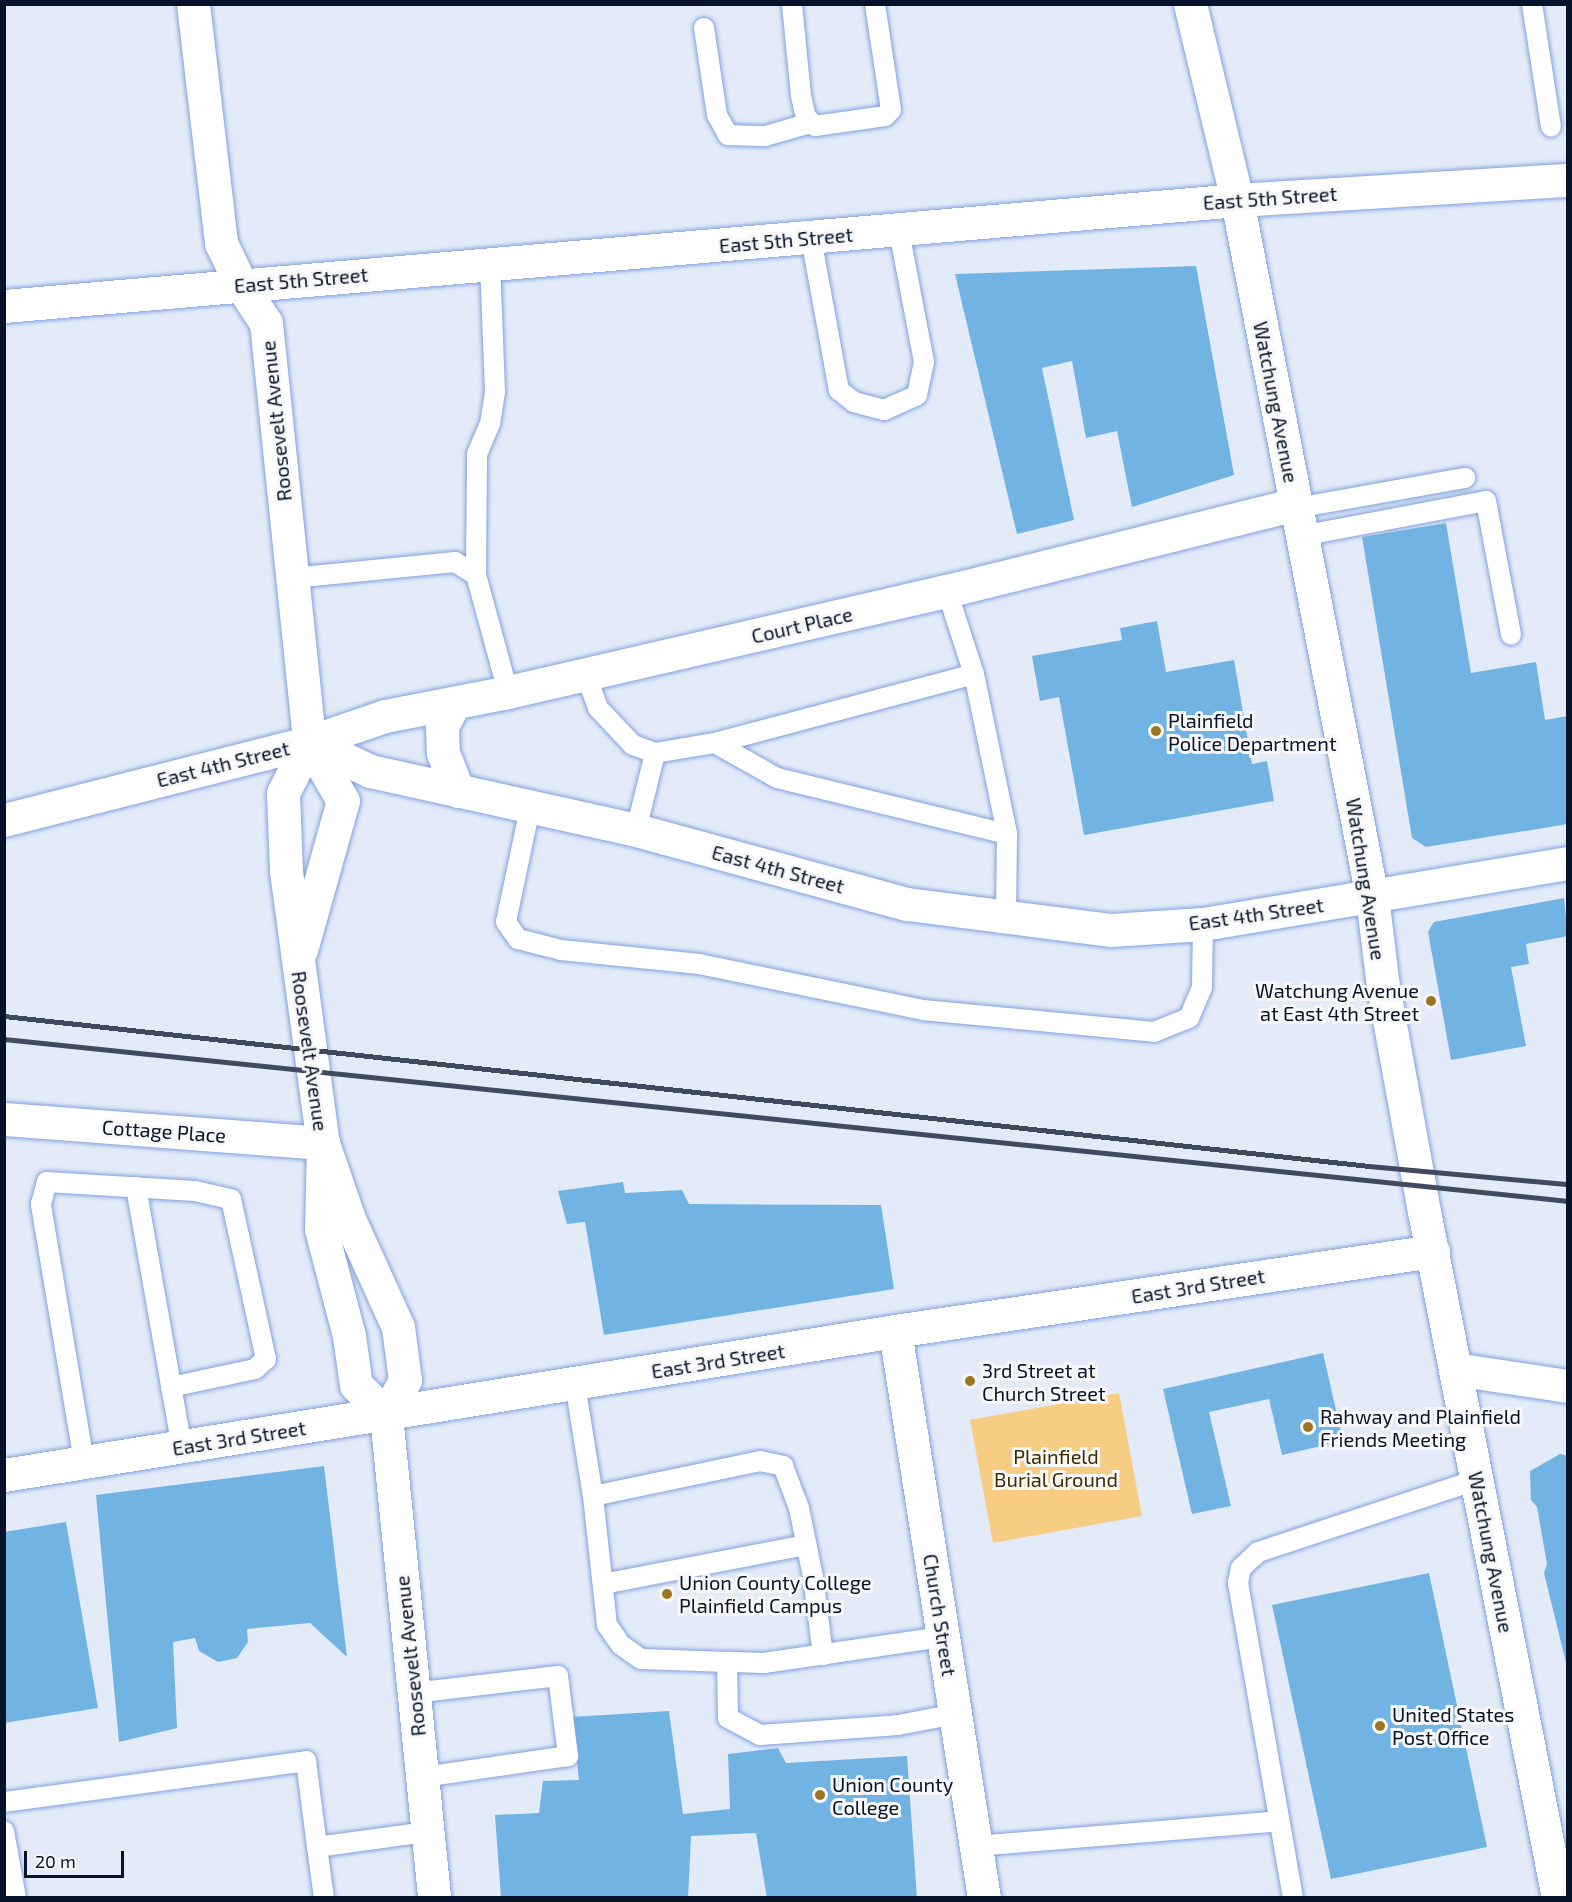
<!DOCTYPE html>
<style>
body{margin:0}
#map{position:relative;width:1572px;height:1902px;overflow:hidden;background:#e3ebf8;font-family:"Exo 2",sans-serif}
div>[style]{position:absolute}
.green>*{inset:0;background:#f6cd82}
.building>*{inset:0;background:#71b4e4}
.roads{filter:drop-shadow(0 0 2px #7fa1de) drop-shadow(0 0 2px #7fa1de)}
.service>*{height:20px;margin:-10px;padding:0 10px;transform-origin:10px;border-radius:10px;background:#fff}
.minor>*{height:33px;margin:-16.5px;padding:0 16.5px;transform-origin:16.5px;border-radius:16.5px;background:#fff}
.tertiary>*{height:33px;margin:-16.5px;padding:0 16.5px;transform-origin:16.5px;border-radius:16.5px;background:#fff}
.secondary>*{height:33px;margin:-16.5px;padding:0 16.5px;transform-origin:16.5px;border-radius:16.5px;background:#fff}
.rail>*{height:4.5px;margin:-2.25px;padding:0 2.25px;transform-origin:2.25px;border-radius:2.25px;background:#3f4a5f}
.dots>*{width:16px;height:16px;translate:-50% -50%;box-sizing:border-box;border:3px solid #f7f7f7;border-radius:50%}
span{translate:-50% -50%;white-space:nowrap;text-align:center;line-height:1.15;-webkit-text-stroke:6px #f7f7f7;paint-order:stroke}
.street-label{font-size:20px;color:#07132a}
.poi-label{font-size:20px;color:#07132a}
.left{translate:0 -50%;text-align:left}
.right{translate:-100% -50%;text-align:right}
.park-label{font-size:20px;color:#3f2b01}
.frame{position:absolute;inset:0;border:6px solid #07132a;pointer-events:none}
.scale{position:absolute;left:24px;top:1851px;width:100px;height:27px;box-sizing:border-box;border:3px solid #07132a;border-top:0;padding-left:8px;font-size:18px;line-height:21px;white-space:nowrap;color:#07132a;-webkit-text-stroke:4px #f7f7f7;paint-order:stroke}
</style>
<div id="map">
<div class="green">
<div style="clip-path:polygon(1119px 1393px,1142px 1516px,993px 1543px,970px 1420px)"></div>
</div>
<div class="building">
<div style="clip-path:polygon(1196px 266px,1234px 475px,1132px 507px,1117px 431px,1086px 438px,1072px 361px,1042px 368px,1074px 520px,1017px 534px,955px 274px)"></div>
<div style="clip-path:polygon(1446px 523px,1471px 673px,1536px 662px,1545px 720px,1568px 716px,1568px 824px,1426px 847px,1412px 838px,1362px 537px)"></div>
<div style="clip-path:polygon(1157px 621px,1166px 672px,1234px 660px,1252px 764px,1267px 761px,1274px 801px,1084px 835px,1059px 697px,1040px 701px,1032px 656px,1122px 640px,1120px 628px)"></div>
<div style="clip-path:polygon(1564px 898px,1568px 936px,1526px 944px,1529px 964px,1511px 967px,1526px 1046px,1451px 1060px,1428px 932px,1434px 922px)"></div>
<div style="clip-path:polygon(623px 1182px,625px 1193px,682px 1190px,689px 1204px,881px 1205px,894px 1289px,604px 1335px,585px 1222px,567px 1224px,558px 1191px)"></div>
<div style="clip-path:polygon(1323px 1353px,1343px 1441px,1282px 1455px,1269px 1399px,1209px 1412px,1231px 1506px,1192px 1514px,1163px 1389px)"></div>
<div style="clip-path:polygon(1560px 1454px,1568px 1456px,1567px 1667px,1544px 1573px,1547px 1564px,1537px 1507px,1531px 1500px,1530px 1471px)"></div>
<div style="clip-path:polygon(324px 1466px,347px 1657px,310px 1623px,247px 1629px,248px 1642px,237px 1658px,218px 1662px,199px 1651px,195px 1638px,173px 1642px,177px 1728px,119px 1742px,96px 1495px)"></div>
<div style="clip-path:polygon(66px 1522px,98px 1708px,4px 1723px,4px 1532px)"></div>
<div style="clip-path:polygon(1429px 1573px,1487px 1847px,1331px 1879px,1272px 1605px)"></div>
<div style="clip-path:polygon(669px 1711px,683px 1814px,730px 1809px,728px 1754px,778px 1748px,786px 1763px,907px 1756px,917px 1898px,767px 1898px,756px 1833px,691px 1836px,688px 1898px,501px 1898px,495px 1815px,539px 1813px,543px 1781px,579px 1780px,572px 1717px)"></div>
</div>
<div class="roads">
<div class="service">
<div style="left:792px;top:4px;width:92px;rotate:84.4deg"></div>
<div style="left:801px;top:96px;width:22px;rotate:77deg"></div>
<div style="left:806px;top:117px;width:13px;rotate:45deg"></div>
<div style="left:815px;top:126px;width:71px;rotate:-8.1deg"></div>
<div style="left:885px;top:116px;width:8px;rotate:-45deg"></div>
<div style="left:891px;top:110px;width:107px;rotate:-98.6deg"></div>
<div style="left:1532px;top:4px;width:124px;rotate:81.2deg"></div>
<div style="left:704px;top:28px;width:88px;rotate:81.5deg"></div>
<div style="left:717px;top:115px;width:23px;rotate:61deg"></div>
<div style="left:728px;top:135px;width:37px;rotate:2deg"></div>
<div style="left:765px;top:136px;width:48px;rotate:-15.8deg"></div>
<div style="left:811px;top:238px;width:155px;rotate:79.6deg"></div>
<div style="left:839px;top:390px;width:19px;rotate:39deg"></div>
<div style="left:854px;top:402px;width:31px;rotate:15deg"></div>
<div style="left:884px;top:410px;width:36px;rotate:-24deg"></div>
<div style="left:917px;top:395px;width:34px;rotate:-78deg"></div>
<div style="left:924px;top:362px;width:133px;rotate:-100.8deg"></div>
<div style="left:1296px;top:508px;width:172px;rotate:-10.1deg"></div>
<div style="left:1301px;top:536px;width:188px;rotate:-10.7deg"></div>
<div style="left:1486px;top:501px;width:136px;rotate:79.4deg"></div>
<div style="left:476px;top:575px;width:121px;rotate:-89.5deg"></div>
<div style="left:477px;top:454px;width:33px;rotate:-67deg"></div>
<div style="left:490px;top:424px;width:32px;rotate:-81deg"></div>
<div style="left:495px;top:392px;width:128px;rotate:-92.2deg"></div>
<div style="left:292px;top:578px;width:164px;rotate:-5.6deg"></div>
<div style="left:455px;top:562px;width:25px;rotate:32deg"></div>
<div style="left:476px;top:575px;width:121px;rotate:74.7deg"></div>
<div style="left:947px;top:591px;width:87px;rotate:72deg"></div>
<div style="left:974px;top:674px;width:163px;rotate:78.3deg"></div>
<div style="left:1007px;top:834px;width:85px;rotate:90.7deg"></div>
<div style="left:586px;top:675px;width:35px;rotate:70deg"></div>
<div style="left:598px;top:708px;width:51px;rotate:46.6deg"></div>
<div style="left:633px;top:745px;width:23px;rotate:20deg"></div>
<div style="left:655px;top:753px;width:61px;rotate:-9.5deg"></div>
<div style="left:715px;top:743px;width:268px;rotate:-14.9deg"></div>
<div style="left:715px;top:743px;width:71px;rotate:29.4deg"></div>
<div style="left:777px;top:778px;width:237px;rotate:13.7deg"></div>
<div style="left:530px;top:808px;width:116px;rotate:101.9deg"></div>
<div style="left:506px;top:922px;width:21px;rotate:55deg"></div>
<div style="left:518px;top:939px;width:44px;rotate:14.3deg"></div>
<div style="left:561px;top:950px;width:139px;rotate:5.8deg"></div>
<div style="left:699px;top:964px;width:229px;rotate:11.6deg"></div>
<div style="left:923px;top:1010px;width:232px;rotate:5.4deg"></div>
<div style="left:1154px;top:1032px;width:38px;rotate:-22deg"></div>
<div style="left:1189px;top:1018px;width:33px;rotate:-67deg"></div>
<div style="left:1202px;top:988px;width:64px;rotate:-89.1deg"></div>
<div style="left:636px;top:830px;width:79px;rotate:-76.1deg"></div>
<div style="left:136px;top:1187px;width:264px;rotate:80deg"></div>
<div style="left:575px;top:1384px;width:113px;rotate:80.9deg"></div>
<div style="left:593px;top:1496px;width:130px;rotate:83.8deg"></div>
<div style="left:607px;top:1625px;width:24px;rotate:55deg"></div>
<div style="left:621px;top:1645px;width:24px;rotate:35deg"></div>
<div style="left:641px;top:1659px;width:86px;rotate:2deg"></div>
<div style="left:84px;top:1462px;width:262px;rotate:-99.5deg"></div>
<div style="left:41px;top:1204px;width:23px;rotate:-75deg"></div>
<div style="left:47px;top:1182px;width:148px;rotate:3.5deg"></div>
<div style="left:195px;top:1191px;width:37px;rotate:13deg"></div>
<div style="left:231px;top:1199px;width:164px;rotate:77.7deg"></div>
<div style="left:266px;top:1359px;width:15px;rotate:138deg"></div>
<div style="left:255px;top:1369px;width:86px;rotate:167.9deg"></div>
<div style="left:593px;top:1496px;width:171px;rotate:-11.8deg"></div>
<div style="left:760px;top:1461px;width:24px;rotate:12deg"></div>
<div style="left:783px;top:1466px;width:45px;rotate:69.1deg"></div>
<div style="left:799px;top:1508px;width:70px;rotate:78.5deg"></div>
<div style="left:813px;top:1577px;width:79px;rotate:82.7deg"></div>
<div style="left:603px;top:1584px;width:207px;rotate:-10.9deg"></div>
<div style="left:942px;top:1637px;width:180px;rotate:171.7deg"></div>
<div style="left:764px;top:1663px;width:37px;rotate:-178deg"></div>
<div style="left:727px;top:1662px;width:56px;rotate:89deg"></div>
<div style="left:728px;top:1718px;width:36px;rotate:28deg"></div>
<div style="left:760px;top:1735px;width:138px;rotate:-4.1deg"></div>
<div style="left:898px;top:1725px;width:59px;rotate:-10.7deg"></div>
<div style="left:413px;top:1693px;width:146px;rotate:-6.7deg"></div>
<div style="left:558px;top:1676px;width:81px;rotate:82.9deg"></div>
<div style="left:568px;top:1756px;width:148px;rotate:171.8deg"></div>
<div style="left:4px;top:1802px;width:305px;rotate:-7.7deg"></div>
<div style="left:306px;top:1761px;width:87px;rotate:82.7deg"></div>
<div style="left:317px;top:1847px;width:111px;rotate:-7.8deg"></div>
<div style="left:4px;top:1831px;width:68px;rotate:79.8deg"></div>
<div style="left:977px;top:1846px;width:302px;rotate:-4.7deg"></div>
<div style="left:317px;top:1847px;width:51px;rotate:82.2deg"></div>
<div style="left:1293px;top:1898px;width:320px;rotate:-99.9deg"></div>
<div style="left:1238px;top:1583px;width:15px;rotate:-79deg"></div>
<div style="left:1241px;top:1568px;width:23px;rotate:-43deg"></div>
<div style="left:1258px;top:1552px;width:230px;rotate:-18.3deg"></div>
</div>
<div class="minor">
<div style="left:193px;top:4px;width:241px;rotate:83.3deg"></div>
<div style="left:221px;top:243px;width:47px;rotate:64.5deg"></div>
<div style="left:309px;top:742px;width:57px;rotate:117deg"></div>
<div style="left:283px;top:793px;width:78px;rotate:87.8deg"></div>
<div style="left:286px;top:871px;width:275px;rotate:82.3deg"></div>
<div style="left:323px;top:1143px;width:86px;rotate:91.3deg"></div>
<div style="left:321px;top:1229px;width:111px;rotate:75.3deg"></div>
<div style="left:349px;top:1336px;width:49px;rotate:81.9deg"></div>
<div style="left:356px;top:1385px;width:42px;rotate:45deg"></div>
<div style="left:4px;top:820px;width:315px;rotate:-14.3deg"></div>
<div style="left:309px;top:742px;width:80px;rotate:-18.9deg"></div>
<div style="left:385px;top:716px;width:125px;rotate:-11deg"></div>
<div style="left:508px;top:692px;width:450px;rotate:-13deg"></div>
<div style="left:947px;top:591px;width:360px;rotate:-14deg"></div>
<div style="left:301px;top:950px;width:155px;rotate:-74.3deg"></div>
<div style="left:343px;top:801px;width:68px;rotate:-120deg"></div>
<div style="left:4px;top:1119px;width:320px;rotate:4.3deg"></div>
<div style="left:323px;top:1143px;width:80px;rotate:71.1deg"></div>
<div style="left:349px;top:1219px;width:119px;rotate:65.6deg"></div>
<div style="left:398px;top:1327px;width:53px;rotate:82.5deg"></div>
<div style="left:405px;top:1380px;width:40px;rotate:118deg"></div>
<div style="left:386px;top:1415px;width:485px;rotate:84.3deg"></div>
<div style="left:895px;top:1331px;width:574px;rotate:81.08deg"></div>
<div style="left:1455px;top:1369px;width:114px;rotate:8.6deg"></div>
<div style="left:4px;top:1475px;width:903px;rotate:-9.18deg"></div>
<div style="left:895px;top:1331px;width:544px;rotate:-8.46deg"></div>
</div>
<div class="tertiary">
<div style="left:1190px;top:4px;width:202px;rotate:76.5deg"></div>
<div style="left:1237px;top:200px;width:710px;rotate:79.04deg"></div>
<div style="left:1372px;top:897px;width:90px;rotate:83deg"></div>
<div style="left:1383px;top:986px;width:234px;rotate:79.7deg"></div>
<div style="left:1425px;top:1216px;width:695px;rotate:78.96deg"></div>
</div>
<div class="secondary">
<div style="left:241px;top:285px;width:45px;rotate:56.7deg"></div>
<div style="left:266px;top:323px;width:421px;rotate:84.1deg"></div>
<div style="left:309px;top:742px;width:68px;rotate:25.4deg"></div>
<div style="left:370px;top:771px;width:272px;rotate:12.5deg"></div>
<div style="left:636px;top:830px;width:281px;rotate:15.3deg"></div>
<div style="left:907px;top:904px;width:206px;rotate:7.3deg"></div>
<div style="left:1111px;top:930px;width:92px;rotate:-3.7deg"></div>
<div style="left:1203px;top:924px;width:370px;rotate:-9.5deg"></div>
<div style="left:4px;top:306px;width:1238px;rotate:-4.91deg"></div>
<div style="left:1237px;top:200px;width:332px;rotate:-3.5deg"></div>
<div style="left:454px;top:703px;width:27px;rotate:117deg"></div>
<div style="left:442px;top:727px;width:26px;rotate:88deg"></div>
<div style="left:443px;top:753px;width:41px;rotate:68.5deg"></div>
</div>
</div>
<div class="rail">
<div style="left:4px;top:1016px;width:1373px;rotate:6.27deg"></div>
<div style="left:1369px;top:1166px;width:200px;rotate:5.2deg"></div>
<div style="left:4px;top:1039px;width:1572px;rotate:5.91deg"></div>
</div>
<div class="dots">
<div style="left:1156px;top:731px;background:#9d7522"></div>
<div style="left:1431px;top:1001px;background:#9d7522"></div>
<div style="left:970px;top:1381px;background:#9d7522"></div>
<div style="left:1308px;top:1427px;background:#9d7522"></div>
<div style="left:667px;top:1594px;background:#9d7522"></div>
<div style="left:1380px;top:1726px;background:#9d7522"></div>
<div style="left:820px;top:1795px;background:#9d7522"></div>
</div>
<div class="street-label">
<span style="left:1270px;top:198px;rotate:-4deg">East 5th Street</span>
<span style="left:786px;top:240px;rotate:-5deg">East 5th Street</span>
<span style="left:301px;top:280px;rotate:-5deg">East 5th Street</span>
<span style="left:1276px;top:402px;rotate:79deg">Watchung Avenue</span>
<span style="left:276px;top:421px;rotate:-96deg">Roosevelt Avenue</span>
<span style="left:802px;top:625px;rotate:-13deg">Court Place</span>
<span style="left:223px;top:764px;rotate:-14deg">East 4th Street</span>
<span style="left:778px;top:869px;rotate:15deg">East 4th Street</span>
<span style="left:1366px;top:879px;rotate:81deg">Watchung Avenue</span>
<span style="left:1256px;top:914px;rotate:-8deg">East 4th Street</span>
<span style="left:310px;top:1051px;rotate:82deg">Roosevelt Avenue</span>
<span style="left:164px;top:1131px;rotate:4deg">Cottage Place</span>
<span style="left:1198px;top:1286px;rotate:-9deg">East 3rd Street</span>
<span style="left:718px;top:1361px;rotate:-9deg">East 3rd Street</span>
<span style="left:239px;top:1438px;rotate:-9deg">East 3rd Street</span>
<span style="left:1491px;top:1552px;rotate:79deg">Watchung Avenue</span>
<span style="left:940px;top:1615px;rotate:81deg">Church Street</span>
<span style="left:410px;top:1656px;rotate:-96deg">Roosevelt Avenue</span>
</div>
<div class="poi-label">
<span class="left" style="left:1168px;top:732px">Plainfield<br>Police Department</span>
<span class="right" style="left:1419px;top:1002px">Watchung Avenue<br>at East 4th Street</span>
<span class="left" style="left:982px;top:1382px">3rd Street at<br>Church Street</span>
<span class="left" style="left:1320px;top:1428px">Rahway and Plainfield<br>Friends Meeting</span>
<span class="left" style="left:679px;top:1594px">Union County College<br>Plainfield Campus</span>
<span class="left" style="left:1392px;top:1726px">United States<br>Post Office</span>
<span class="left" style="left:832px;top:1796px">Union County<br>College</span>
</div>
<div class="park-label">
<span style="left:1056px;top:1468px">Plainfield<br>Burial Ground</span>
</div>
<div class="frame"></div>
<div class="scale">20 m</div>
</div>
